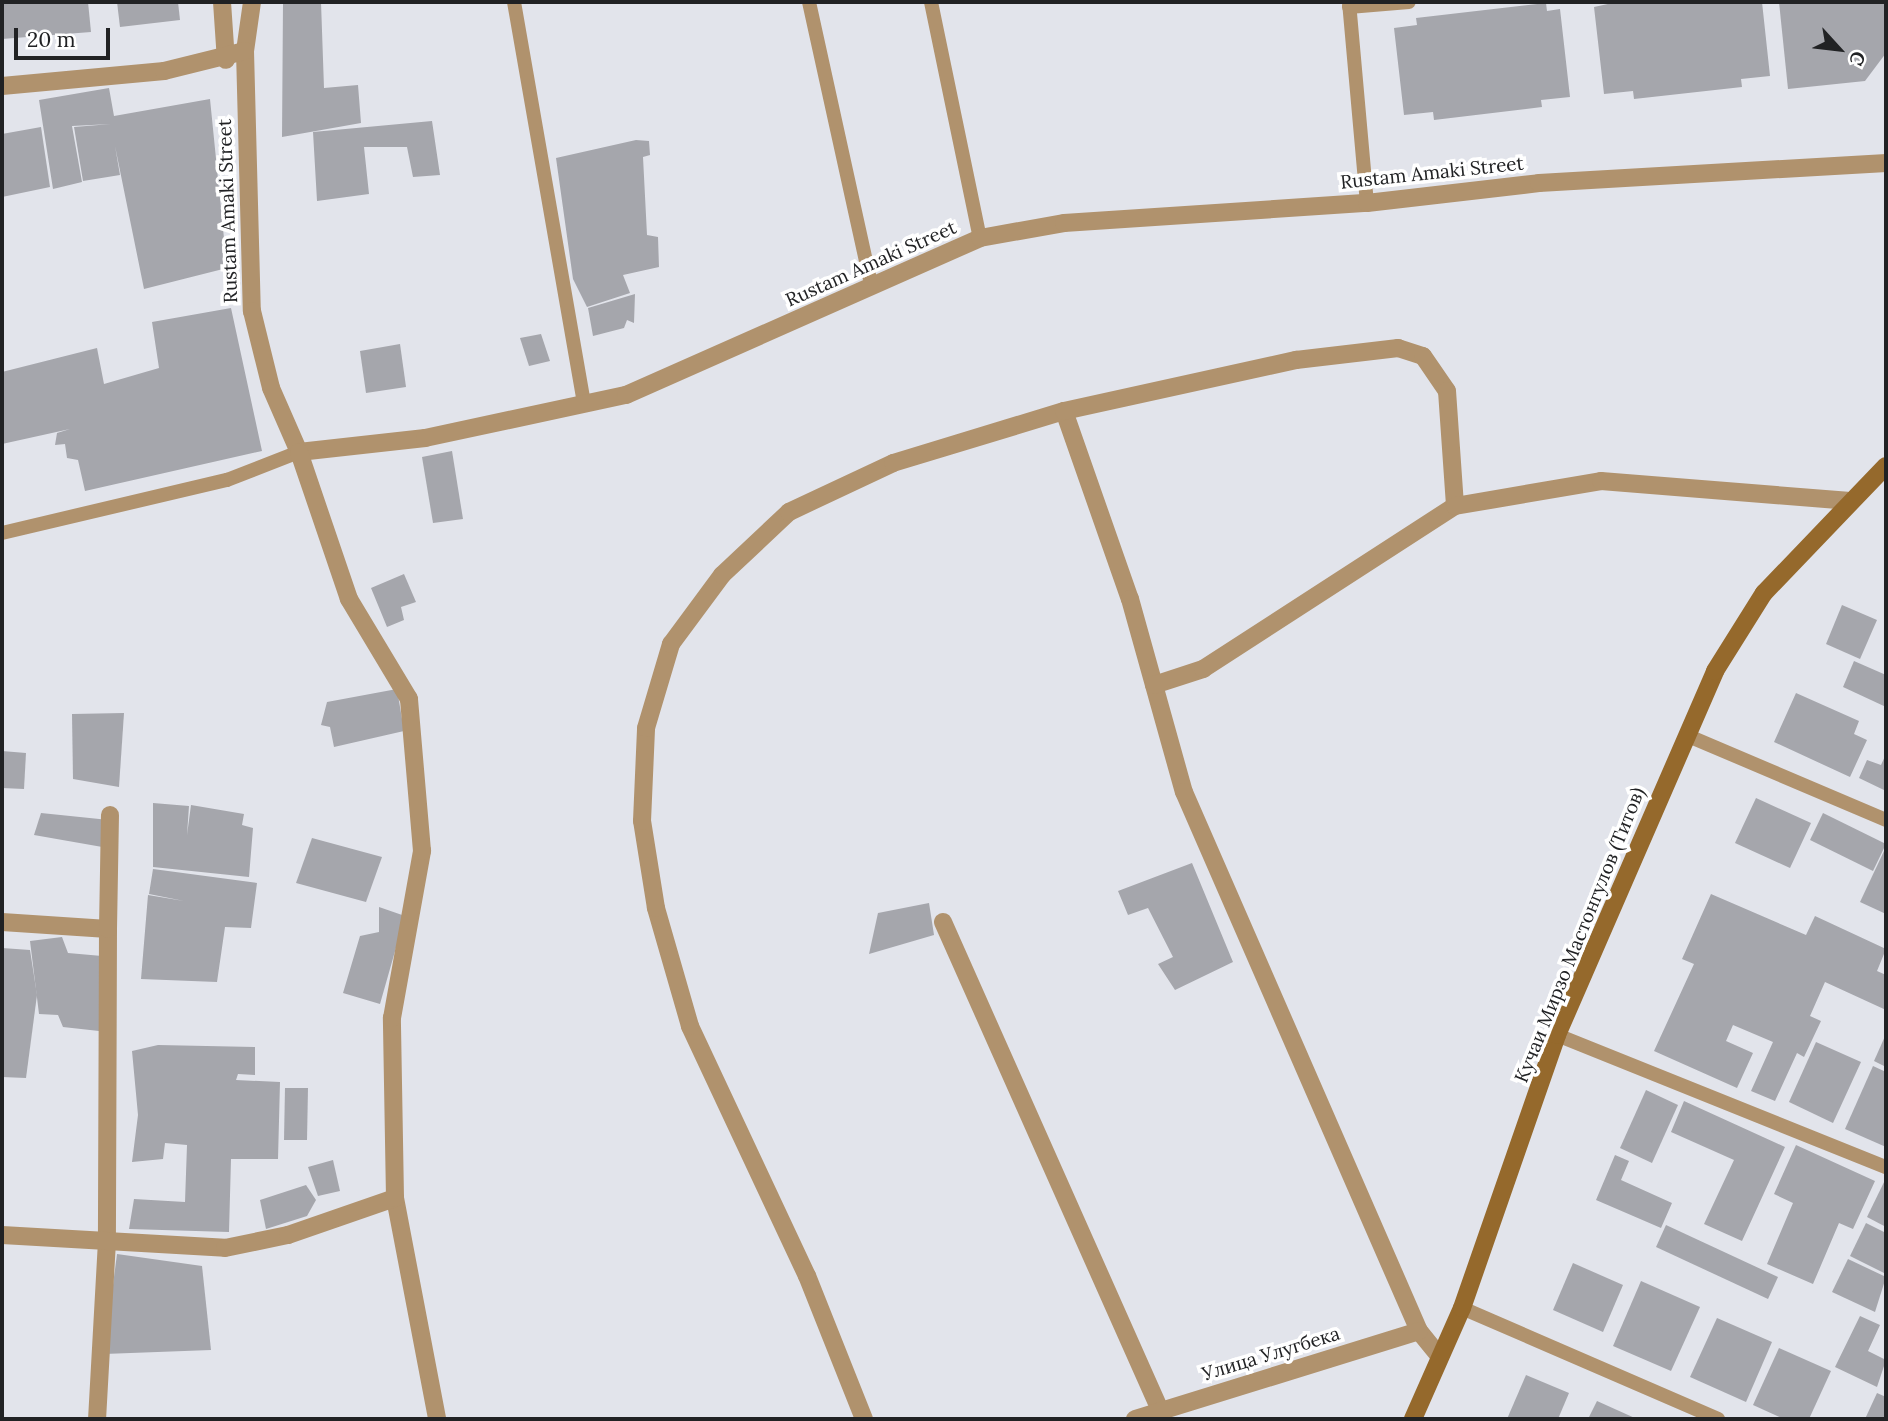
<!DOCTYPE html>
<meta charset="utf-8">
<style>
body{margin:0}
#map{position:relative;width:1888px;height:1421px;overflow:hidden;background:#e2e4eb;font-family:Lora,serif}
div>[style]{position:absolute}
.building>*{inset:0;background:#a5a6ac}
.lane>*{height:14px;margin:-7px;padding:0 7px;transform-origin:7px;border-radius:7px;background:#b0926d}
.street>*{height:18px;margin:-9px;padding:0 9px;transform-origin:9px;border-radius:9px;background:#b0926d}
.secondary>*{height:18px;margin:-9px;padding:0 9px;transform-origin:9px;border-radius:9px;background:#95692c}
span{translate:-50% -50%;white-space:nowrap;text-align:center;line-height:1.15;-webkit-text-stroke:7px #fff;paint-order:stroke}
.street-label{font-size:19px;color:#212224}
.frame{position:absolute;inset:0;border:4px solid #212224;pointer-events:none}
.north{position:absolute;left:1804px;top:14px;width:70px;height:70px;-webkit-text-stroke:5px #fff;paint-order:stroke;rotate:117deg;font-size:19px;font-weight:700;line-height:28px;text-align:center;color:#212224}
.north::after{content:'';display:block;margin:auto;width:24px;height:32px;background:#212224;clip-path:polygon(50% 0,100% 100%,50% 72%,0 100%)}
.scale{position:absolute;left:14px;top:28px;width:96px;height:32px;box-sizing:border-box;border:4px solid #212224;border-top:0;padding-left:9px;font-size:21px;line-height:24px;white-space:nowrap;color:#212224;-webkit-text-stroke:5px #fff;paint-order:stroke}
</style>
<div id="map">
<div class="building">
<div style="clip-path:polygon(2px 2px,88px 2px,91px 32px,2px 39px)"></div>
<div style="clip-path:polygon(117px 2px,178px 2px,180px 20px,120px 27px)"></div>
<div style="clip-path:polygon(283px 2px,321px 2px,324px 88px,358px 85px,361px 123px,282px 137px)"></div>
<div style="clip-path:polygon(1617px 2px,1762px 2px,1770px 76px,1741px 79px,1742px 87px,1634px 99px,1633px 91px,1604px 94px,1594px 7px)"></div>
<div style="clip-path:polygon(1779px 2px,1886px 2px,1886px 53px,1865px 81px,1788px 89px)"></div>
<div style="clip-path:polygon(1546px 3px,1547px 11px,1560px 9px,1570px 97px,1541px 100px,1542px 107px,1434px 120px,1433px 112px,1404px 115px,1394px 28px,1417px 25px,1416px 18px)"></div>
<div style="clip-path:polygon(109px 88px,114px 116px,210px 99px,227px 268px,144px 289px,115px 146px,120px 175px,83px 181px,74px 127px,111px 124px,72px 126px,82px 182px,53px 189px,39px 100px)"></div>
<div style="clip-path:polygon(432px 121px,440px 175px,413px 177px,407px 147px,364px 147px,369px 194px,317px 201px,313px 132px)"></div>
<div style="clip-path:polygon(41px 127px,50px 187px,2px 197px,2px 134px)"></div>
<div style="clip-path:polygon(636px 140px,649px 141px,650px 155px,643px 157px,647px 235px,658px 237px,659px 267px,623px 275px,630px 293px,587px 307px,573px 279px,556px 158px)"></div>
<div style="clip-path:polygon(635px 294px,634px 323px,627px 320px,624px 328px,593px 336px,588px 308px)"></div>
<div style="clip-path:polygon(231px 308px,262px 451px,85px 491px,78px 460px,67px 458px,65px 444px,55px 445px,57px 433px,70px 429px,2px 444px,2px 372px,97px 348px,104px 384px,159px 368px,152px 322px)"></div>
<div style="clip-path:polygon(541px 334px,550px 361px,529px 366px,520px 338px)"></div>
<div style="clip-path:polygon(400px 344px,406px 387px,366px 393px,360px 351px)"></div>
<div style="clip-path:polygon(452px 451px,463px 519px,433px 523px,422px 457px)"></div>
<div style="clip-path:polygon(404px 574px,416px 602px,401px 607px,404px 620px,387px 627px,371px 588px)"></div>
<div style="clip-path:polygon(1842px 605px,1877px 620px,1860px 659px,1826px 644px)"></div>
<div style="clip-path:polygon(1854px 661px,1886px 675px,1886px 707px,1843px 687px)"></div>
<div style="clip-path:polygon(397px 689px,404px 731px,334px 747px,330px 727px,321px 725px,327px 702px)"></div>
<div style="clip-path:polygon(1796px 693px,1859px 721px,1854px 734px,1867px 740px,1850px 777px,1774px 742px)"></div>
<div style="clip-path:polygon(124px 713px,119px 787px,73px 779px,72px 714px)"></div>
<div style="clip-path:polygon(2px 751px,26px 753px,24px 789px,2px 788px)"></div>
<div style="clip-path:polygon(1886px 754px,1886px 791px,1859px 778px,1867px 760px,1881px 765px)"></div>
<div style="clip-path:polygon(1756px 798px,1811px 823px,1790px 868px,1735px 843px)"></div>
<div style="clip-path:polygon(153px 803px,189px 806px,187px 835px,191px 805px,244px 814px,242px 825px,253px 828px,249px 877px,153px 867px)"></div>
<div style="clip-path:polygon(41px 813px,109px 820px,108px 848px,34px 835px)"></div>
<div style="clip-path:polygon(1823px 813px,1886px 844px,1873px 871px,1810px 840px)"></div>
<div style="clip-path:polygon(312px 838px,382px 857px,366px 902px,296px 883px)"></div>
<div style="clip-path:polygon(1884px 851px,1886px 853px,1886px 914px,1860px 902px)"></div>
<div style="clip-path:polygon(1192px 863px,1233px 962px,1175px 990px,1158px 964px,1173px 957px,1148px 908px,1128px 915px,1118px 891px)"></div>
<div style="clip-path:polygon(153px 869px,257px 883px,251px 928px,225px 927px,217px 982px,141px 979px,148px 895px,184px 901px,149px 894px)"></div>
<div style="clip-path:polygon(1711px 894px,1806px 935px,1815px 916px,1886px 949px,1877px 971px,1886px 975px,1886px 1010px,1825px 982px,1810px 1016px,1821px 1021px,1804px 1057px,1797px 1053px,1775px 1101px,1751px 1091px,1773px 1042px,1733px 1025px,1726px 1041px,1753px 1053px,1737px 1088px,1654px 1051px,1694px 964px,1682px 959px)"></div>
<div style="clip-path:polygon(929px 903px,934px 935px,869px 954px,878px 913px)"></div>
<div style="clip-path:polygon(379px 907px,405px 916px,380px 1004px,343px 993px,360px 936px,379px 932px)"></div>
<div style="clip-path:polygon(62px 937px,68px 953px,102px 956px,99px 1031px,63px 1027px,58px 1015px,39px 1014px,30px 941px)"></div>
<div style="clip-path:polygon(2px 948px,30px 950px,37px 995px,26px 1078px,2px 1077px)"></div>
<div style="clip-path:polygon(1886px 1034px,1886px 1067px,1874px 1061px)"></div>
<div style="clip-path:polygon(1816px 1042px,1861px 1062px,1833px 1123px,1789px 1102px)"></div>
<div style="clip-path:polygon(158px 1045px,255px 1047px,255px 1075px,238px 1074px,236px 1080px,280px 1082px,278px 1159px,231px 1159px,229px 1232px,129px 1229px,134px 1199px,185px 1202px,187px 1145px,165px 1143px,163px 1159px,132px 1162px,138px 1115px,132px 1051px)"></div>
<div style="clip-path:polygon(1873px 1066px,1886px 1072px,1886px 1147px,1845px 1129px)"></div>
<div style="clip-path:polygon(285px 1088px,308px 1088px,307px 1140px,284px 1140px)"></div>
<div style="clip-path:polygon(1646px 1090px,1678px 1105px,1652px 1163px,1620px 1148px)"></div>
<div style="clip-path:polygon(1684px 1101px,1785px 1147px,1742px 1241px,1704px 1224px,1734px 1160px,1671px 1132px)"></div>
<div style="clip-path:polygon(1796px 1145px,1875px 1181px,1853px 1229px,1839px 1223px,1813px 1284px,1767px 1264px,1793px 1203px,1774px 1194px)"></div>
<div style="clip-path:polygon(1615px 1155px,1629px 1161px,1621px 1180px,1672px 1203px,1661px 1228px,1596px 1200px)"></div>
<div style="clip-path:polygon(333px 1160px,340px 1191px,318px 1196px,308px 1167px)"></div>
<div style="clip-path:polygon(1886px 1178px,1886px 1227px,1867px 1217px)"></div>
<div style="clip-path:polygon(306px 1185px,316px 1200px,307px 1216px,266px 1229px,260px 1200px)"></div>
<div style="clip-path:polygon(1866px 1223px,1886px 1233px,1886px 1274px,1850px 1256px)"></div>
<div style="clip-path:polygon(1666px 1225px,1778px 1277px,1768px 1299px,1656px 1247px)"></div>
<div style="clip-path:polygon(117px 1254px,202px 1266px,211px 1350px,104px 1354px)"></div>
<div style="clip-path:polygon(1848px 1259px,1886px 1277px,1875px 1312px,1832px 1292px)"></div>
<div style="clip-path:polygon(1573px 1263px,1623px 1285px,1603px 1332px,1553px 1310px)"></div>
<div style="clip-path:polygon(1641px 1281px,1700px 1307px,1671px 1371px,1613px 1346px)"></div>
<div style="clip-path:polygon(1860px 1316px,1880px 1325px,1868px 1351px,1886px 1360px,1877px 1387px,1835px 1367px)"></div>
<div style="clip-path:polygon(1717px 1318px,1772px 1342px,1746px 1402px,1690px 1377px)"></div>
<div style="clip-path:polygon(1779px 1348px,1831px 1371px,1809px 1419px,1784px 1419px,1753px 1405px)"></div>
<div style="clip-path:polygon(1526px 1375px,1569px 1393px,1558px 1419px,1507px 1419px)"></div>
<div style="clip-path:polygon(1877px 1393px,1886px 1397px,1886px 1419px,1865px 1419px)"></div>
<div style="clip-path:polygon(1597px 1401px,1637px 1419px,1588px 1419px)"></div>
</div>
<div class="lane">
<div style="left:514px;top:2px;width:408px;rotate:80.1deg"></div>
<div style="left:809px;top:2px;width:288px;rotate:77.6deg"></div>
<div style="left:931px;top:2px;width:241px;rotate:78.3deg"></div>
<div style="left:1349px;top:2px;width:202px;rotate:84.9deg"></div>
<div style="left:1349px;top:7px;width:60px;rotate:-4.8deg"></div>
<div style="left:2px;top:533px;width:231px;rotate:-13.3deg"></div>
<div style="left:227px;top:480px;width:77px;rotate:-21.3deg"></div>
<div style="left:1686px;top:735px;width:217px;rotate:23deg"></div>
<div style="left:1557px;top:1035px;width:354px;rotate:21.9deg"></div>
<div style="left:1462px;top:1308px;width:279px;rotate:23.4deg"></div>
</div>
<div class="street">
<div style="left:222px;top:2px;width:58px;rotate:86.1deg"></div>
<div style="left:252px;top:2px;width:49px;rotate:98.1deg"></div>
<div style="left:245px;top:51px;width:260px;rotate:88.5deg"></div>
<div style="left:252px;top:311px;width:79px;rotate:76.1deg"></div>
<div style="left:271px;top:388px;width:70px;rotate:66.4deg"></div>
<div style="left:299px;top:452px;width:127px;rotate:-6.3deg"></div>
<div style="left:425px;top:438px;width:206px;rotate:-12.1deg"></div>
<div style="left:626px;top:395px;width:387px;rotate:-23.9deg"></div>
<div style="left:980px;top:238px;width:85px;rotate:-10.1deg"></div>
<div style="left:1064px;top:223px;width:304px;rotate:-3.8deg"></div>
<div style="left:1367px;top:203px;width:173px;rotate:-6.6deg"></div>
<div style="left:1539px;top:183px;width:348px;rotate:-3.3deg"></div>
<div style="left:2px;top:86px;width:163px;rotate:-5.3deg"></div>
<div style="left:164px;top:71px;width:83px;rotate:-13.9deg"></div>
<div style="left:1064px;top:411px;width:199px;rotate:70.7deg"></div>
<div style="left:1130px;top:599px;width:200px;rotate:74.4deg"></div>
<div style="left:1184px;top:792px;width:588px;rotate:66.44deg"></div>
<div style="left:1419px;top:1331px;width:32px;rotate:51deg"></div>
<div style="left:1154px;top:685px;width:52px;rotate:-18.1deg"></div>
<div style="left:1203px;top:669px;width:300px;rotate:-32.9deg"></div>
<div style="left:2px;top:922px;width:106px;rotate:3.8deg"></div>
<div style="left:108px;top:929px;width:312px;rotate:90.2deg"></div>
<div style="left:107px;top:1241px;width:178px;rotate:93.2deg"></div>
<div style="left:943px;top:922px;width:534px;rotate:66.03deg"></div>
<div style="left:108px;top:929px;width:114px;rotate:-89deg"></div>
<div style="left:395px;top:1198px;width:225px;rotate:79.2deg"></div>
<div style="left:2px;top:1235px;width:223px;rotate:3.3deg"></div>
<div style="left:225px;top:1248px;width:64px;rotate:-11.7deg"></div>
<div style="left:288px;top:1235px;width:113px;rotate:-19.1deg"></div>
<div style="left:395px;top:1198px;width:180px;rotate:-91deg"></div>
<div style="left:392px;top:1018px;width:170px;rotate:-79.8deg"></div>
<div style="left:422px;top:851px;width:153px;rotate:-94.9deg"></div>
<div style="left:409px;top:699px;width:117px;rotate:-121deg"></div>
<div style="left:349px;top:599px;width:155px;rotate:-108.8deg"></div>
<div style="left:864px;top:1419px;width:154px;rotate:-111.7deg"></div>
<div style="left:807px;top:1276px;width:276px;rotate:-115.1deg"></div>
<div style="left:690px;top:1026px;width:123px;rotate:-106.1deg"></div>
<div style="left:656px;top:908px;width:88px;rotate:-99.1deg"></div>
<div style="left:642px;top:821px;width:93px;rotate:-87.5deg"></div>
<div style="left:646px;top:728px;width:88px;rotate:-73.4deg"></div>
<div style="left:671px;top:644px;width:86px;rotate:-53.5deg"></div>
<div style="left:722px;top:575px;width:92px;rotate:-43.2deg"></div>
<div style="left:789px;top:512px;width:115px;rotate:-25.2deg"></div>
<div style="left:893px;top:463px;width:179px;rotate:-16.9deg"></div>
<div style="left:1064px;top:411px;width:238px;rotate:-12.4deg"></div>
<div style="left:1296px;top:360px;width:103px;rotate:-6.7deg"></div>
<div style="left:1398px;top:348px;width:26px;rotate:18deg"></div>
<div style="left:1423px;top:356px;width:42px;rotate:55.6deg"></div>
<div style="left:1447px;top:391px;width:115px;rotate:86deg"></div>
<div style="left:1455px;top:506px;width:148px;rotate:-9.7deg"></div>
<div style="left:1601px;top:481px;width:247px;rotate:4.6deg"></div>
<div style="left:1135px;top:1419px;width:297px;rotate:-17.2deg"></div>
</div>
<div class="secondary">
<div style="left:1413px;top:1419px;width:121px;rotate:-66.2deg"></div>
<div style="left:1462px;top:1308px;width:289px;rotate:-70.8deg"></div>
<div style="left:1557px;top:1035px;width:397px;rotate:-66.5deg"></div>
<div style="left:1715px;top:671px;width:92px;rotate:-57.9deg"></div>
<div style="left:1764px;top:593px;width:176px;rotate:-46.2deg"></div>
</div>
<div class="street-label">
<span style="left:1432px;top:173px;rotate:-6deg">Rustam Amaki Street</span>
<span style="left:228px;top:211px;rotate:-92deg">Rustam Amaki Street</span>
<span style="left:871px;top:264px;rotate:-24deg">Rustam Amaki Street</span>
<span style="left:1580px;top:935px;rotate:-68deg">Кучаи Мирзо Мастонгулов (Титов)</span>
<span style="left:1271px;top:1354px;rotate:-17deg">Улица Улугбека</span>
</div>
<div class="frame"></div>
<div class="north">С</div>
<div class="scale">20 m</div>
</div>
